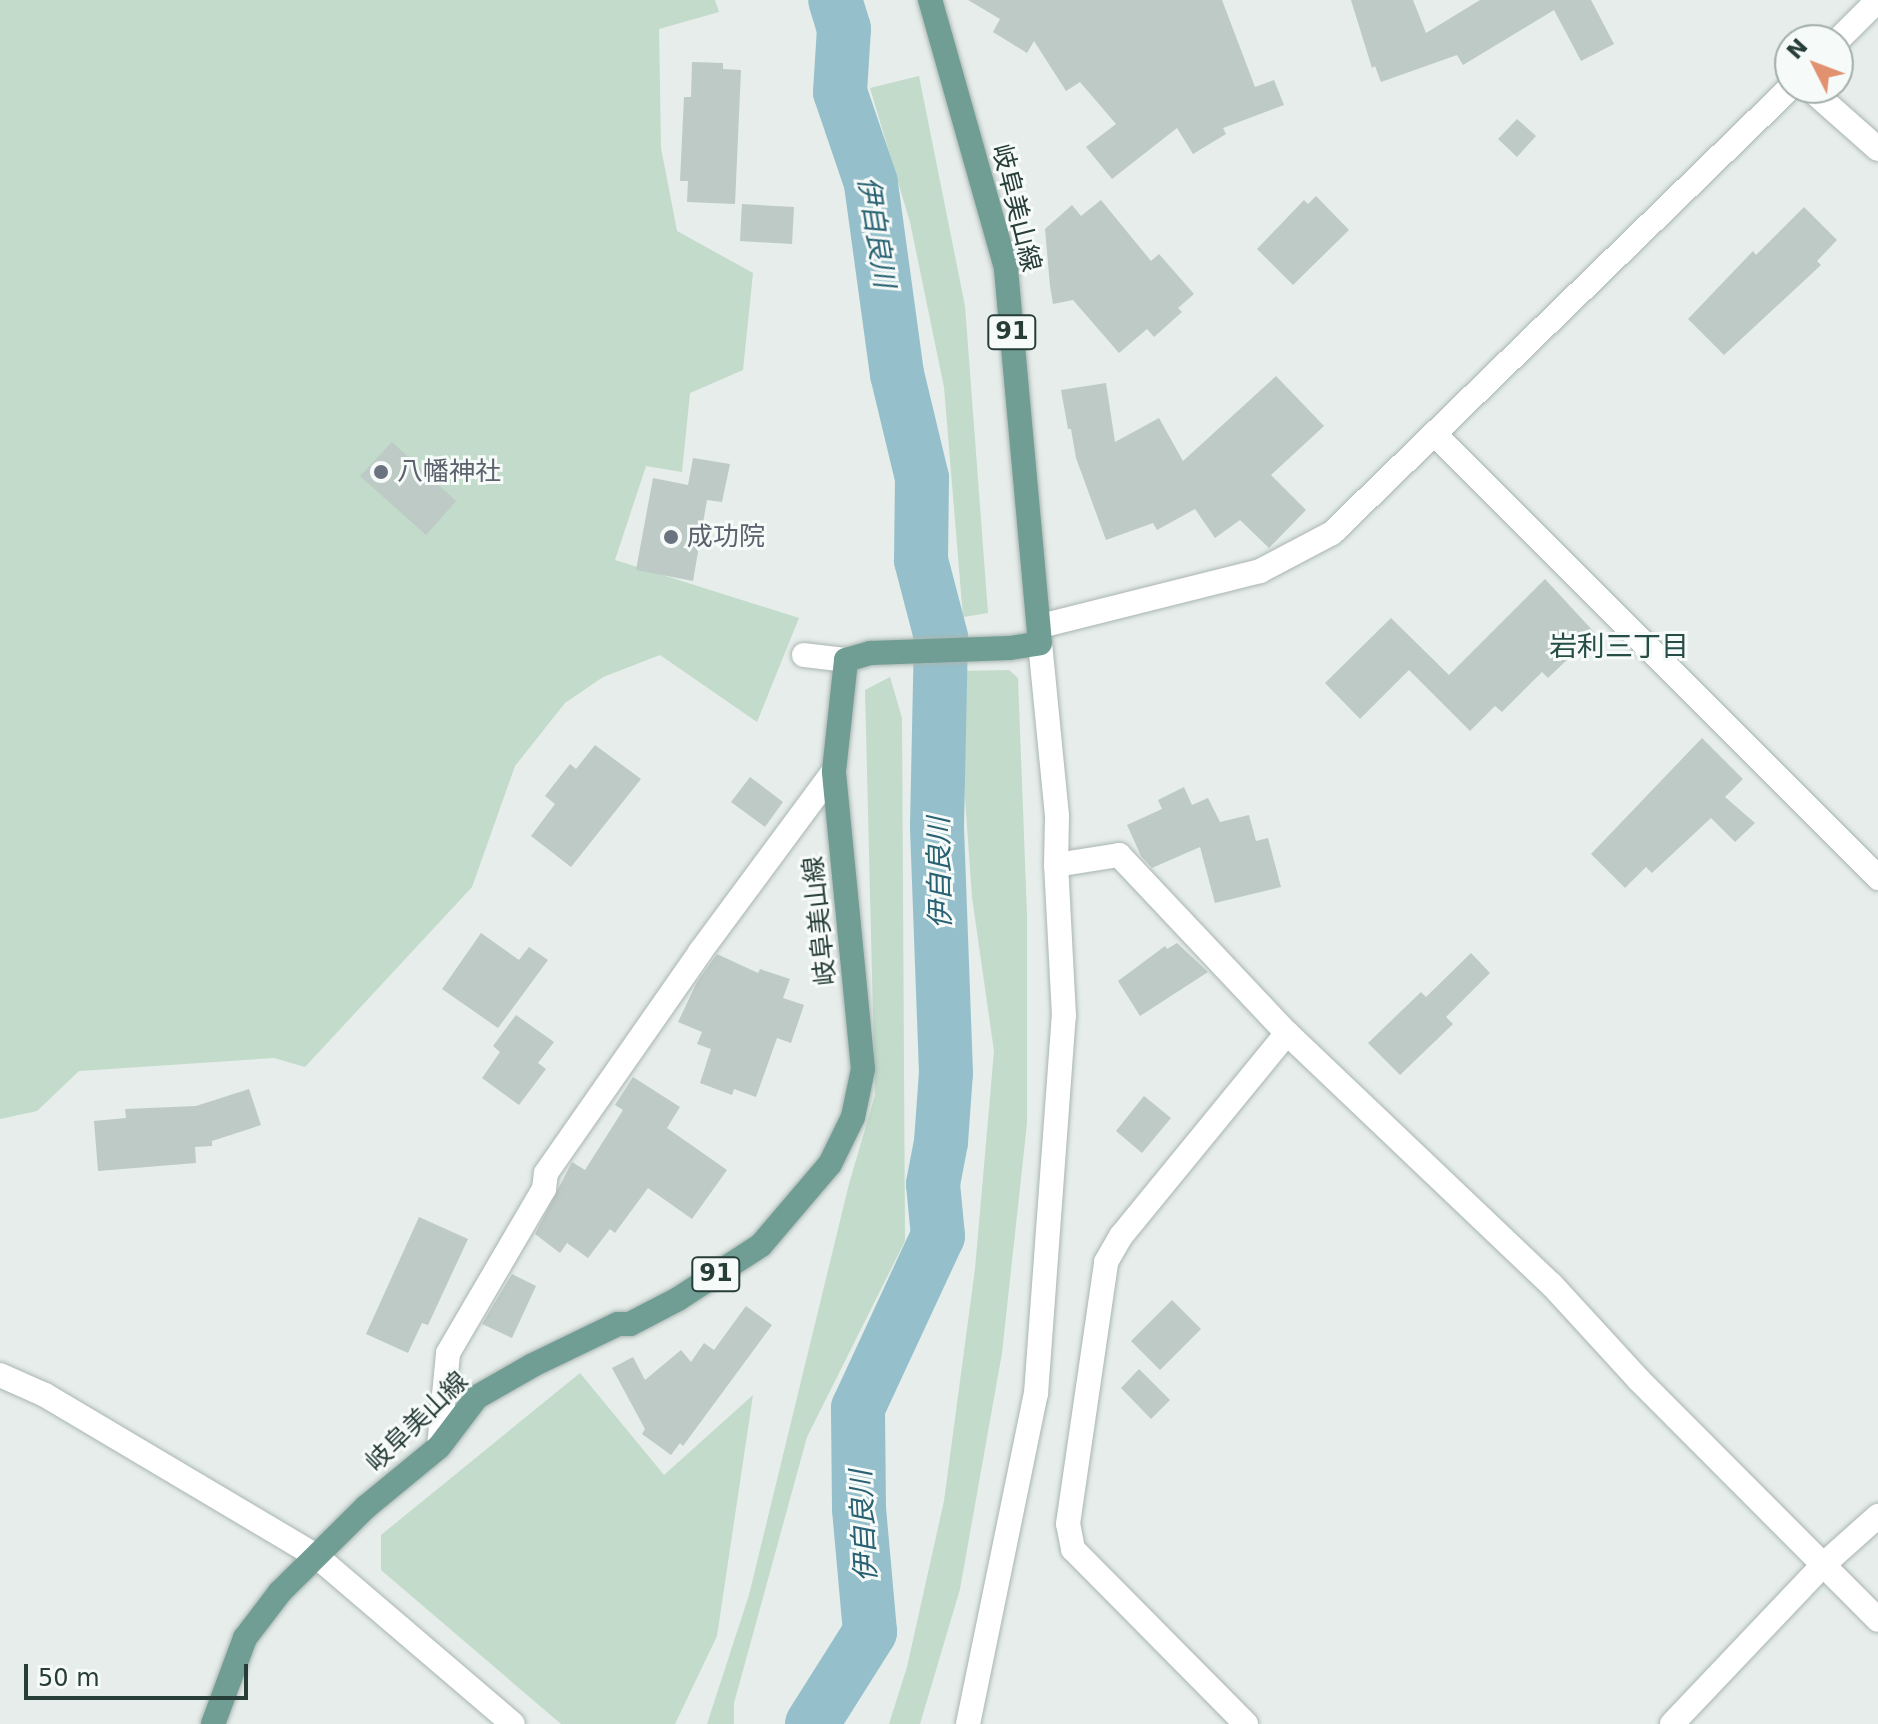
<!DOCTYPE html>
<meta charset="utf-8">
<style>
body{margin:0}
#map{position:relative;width:1878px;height:1724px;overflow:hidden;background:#e6edea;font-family:"DejaVu Sans","Noto Sans JP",sans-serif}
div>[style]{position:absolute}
.green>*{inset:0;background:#c2dbca}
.river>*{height:54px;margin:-27px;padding:0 27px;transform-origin:27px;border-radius:27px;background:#95c0cb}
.building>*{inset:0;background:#becac6}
.roads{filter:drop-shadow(0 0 2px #a9b5b1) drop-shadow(0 0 2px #a9b5b1)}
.street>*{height:24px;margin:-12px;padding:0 12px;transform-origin:12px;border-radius:12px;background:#fff}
.secondary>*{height:24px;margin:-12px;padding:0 12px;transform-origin:12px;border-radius:12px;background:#fff}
.primary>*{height:24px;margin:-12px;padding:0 12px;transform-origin:12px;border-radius:12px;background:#709d94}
.dots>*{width:22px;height:22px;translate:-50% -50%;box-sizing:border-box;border:4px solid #f6faf8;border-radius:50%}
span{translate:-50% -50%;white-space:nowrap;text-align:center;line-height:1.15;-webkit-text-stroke:6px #f6faf8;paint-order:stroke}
.shield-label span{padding:2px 6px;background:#f6faf8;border:2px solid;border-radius:6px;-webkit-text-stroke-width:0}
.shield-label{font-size:24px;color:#273d38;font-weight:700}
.street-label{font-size:26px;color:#273d38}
.worship-label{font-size:26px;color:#5b616d}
.left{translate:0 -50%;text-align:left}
.water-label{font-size:28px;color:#286272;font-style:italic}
.neighbourhood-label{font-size:28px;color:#254d45}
.north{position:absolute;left:1774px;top:24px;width:80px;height:80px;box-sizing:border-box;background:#f6faf8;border:2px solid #a3aeab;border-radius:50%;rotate:312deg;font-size:22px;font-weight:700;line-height:32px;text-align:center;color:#273d38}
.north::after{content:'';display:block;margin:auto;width:28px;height:36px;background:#e1916f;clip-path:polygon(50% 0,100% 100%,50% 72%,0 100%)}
.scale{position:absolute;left:24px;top:1664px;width:224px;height:36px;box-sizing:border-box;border:4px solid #273d38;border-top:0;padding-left:10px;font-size:24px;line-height:28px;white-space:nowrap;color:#273d38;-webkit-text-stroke:6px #f6faf8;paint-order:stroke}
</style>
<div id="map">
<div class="green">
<div style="clip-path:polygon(0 0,715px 0,719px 12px,659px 29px,661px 148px,677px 231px,753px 273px,743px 370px,690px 393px,682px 472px,646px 466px,615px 560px,799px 618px,757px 722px,660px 655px,603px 677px,565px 703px,515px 766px,472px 887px,305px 1067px,274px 1058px,79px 1071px,37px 1111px,0 1119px)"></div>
<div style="clip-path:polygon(919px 76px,965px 306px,988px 613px,963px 617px,944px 387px,910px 222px,870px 88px)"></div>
<div style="clip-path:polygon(1009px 670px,1018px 678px,1027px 915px,1027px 1123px,1002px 1353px,960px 1589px,920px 1724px,889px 1724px,907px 1667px,944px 1501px,975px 1269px,994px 1051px,972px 897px,956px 671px)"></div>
<div style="clip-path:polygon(890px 677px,902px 718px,905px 1241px,807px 1437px,734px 1703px,734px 1724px,707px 1724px,749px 1595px,849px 1184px,875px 1095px,865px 690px)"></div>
<div style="clip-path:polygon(580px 1373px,664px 1475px,753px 1395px,717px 1636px,675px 1724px,561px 1724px,381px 1570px,381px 1535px)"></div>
</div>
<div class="river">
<div style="left:812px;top:1724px;width:109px;rotate:-57.8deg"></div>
<div style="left:870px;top:1632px;width:124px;rotate:-95.1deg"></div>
<div style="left:859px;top:1508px;width:100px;rotate:-90.6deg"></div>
<div style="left:858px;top:1408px;width:190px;rotate:-65.1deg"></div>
<div style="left:938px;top:1236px;width:52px;rotate:-95.5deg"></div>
<div style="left:933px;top:1184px;width:43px;rotate:-79.2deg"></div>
<div style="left:941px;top:1142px;width:69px;rotate:-85.9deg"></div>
<div style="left:946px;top:1073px;width:247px;rotate:-92.1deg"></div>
<div style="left:937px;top:826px;width:189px;rotate:-88.8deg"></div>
<div style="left:941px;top:637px;width:80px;rotate:-104.6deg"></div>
<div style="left:921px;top:560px;width:82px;rotate:-89.3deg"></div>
<div style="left:922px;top:478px;width:107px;rotate:-103.5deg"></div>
<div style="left:897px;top:374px;width:193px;rotate:-97.8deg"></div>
<div style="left:871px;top:183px;width:96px;rotate:-108.8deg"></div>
<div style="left:840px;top:92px;width:63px;rotate:-86.4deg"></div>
<div style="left:844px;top:29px;width:30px;rotate:-107deg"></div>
</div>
<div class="building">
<div style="clip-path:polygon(968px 0,1222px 0,1255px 87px,1274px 80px,1284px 105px,1223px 128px,1226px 134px,1193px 154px,1177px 128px,1112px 179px,1086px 147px,1116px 124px,1080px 82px,1066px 91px,1034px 41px,1027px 53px,993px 32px,1000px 19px)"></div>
<div style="clip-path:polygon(1351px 0,1413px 0,1426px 33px,1480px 0,1591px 0,1614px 44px,1581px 61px,1554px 10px,1463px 65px,1457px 55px,1381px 82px,1375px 66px,1372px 68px)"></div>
<div style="clip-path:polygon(692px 62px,723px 63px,723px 69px,741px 70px,735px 204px,687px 202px,688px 181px,680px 181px,684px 97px,691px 97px)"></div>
<div style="clip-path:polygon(1517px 119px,1536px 136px,1517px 157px,1498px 139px)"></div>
<div style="clip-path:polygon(1316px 196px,1349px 230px,1293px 285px,1257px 249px,1304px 200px,1308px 204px)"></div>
<div style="clip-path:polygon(1101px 200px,1151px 261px,1159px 254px,1194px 294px,1178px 308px,1182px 312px,1154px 337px,1147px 329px,1119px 353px,1073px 300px,1053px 304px,1050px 286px,1045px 229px,1072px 205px,1081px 216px)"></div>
<div style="clip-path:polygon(742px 204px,794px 207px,792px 244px,740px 241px)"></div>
<div style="clip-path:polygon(1804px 207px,1837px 240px,1817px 261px,1821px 265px,1724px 355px,1688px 319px,1753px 251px,1756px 255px)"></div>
<div style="clip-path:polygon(1276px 376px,1324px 426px,1271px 475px,1306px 510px,1269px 548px,1240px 520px,1215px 538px,1195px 509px,1157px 530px,1153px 523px,1106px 540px,1076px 458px,1071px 429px,1068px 429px,1061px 390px,1106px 383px,1115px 442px,1159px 418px,1183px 461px)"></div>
<div style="clip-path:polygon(392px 442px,456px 501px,426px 535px,360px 476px)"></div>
<div style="clip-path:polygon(693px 458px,730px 464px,722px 502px,707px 500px,693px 581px,636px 570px,653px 478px,688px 485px)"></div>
<div style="clip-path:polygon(1545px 579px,1595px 633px,1548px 678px,1542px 672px,1502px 712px,1495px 706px,1470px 731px,1409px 670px,1360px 719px,1325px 683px,1391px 618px,1449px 675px)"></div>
<div style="clip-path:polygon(1702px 738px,1743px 779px,1725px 797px,1755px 823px,1735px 842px,1711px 818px,1652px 873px,1646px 867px,1625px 888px,1591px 854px)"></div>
<div style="clip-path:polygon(595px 745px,641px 779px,571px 867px,531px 836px,555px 804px,545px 796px,570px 764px,576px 769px)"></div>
<div style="clip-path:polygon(750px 777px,783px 802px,765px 827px,731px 802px)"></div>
<div style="clip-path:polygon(1184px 787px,1192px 805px,1208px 798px,1220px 822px,1249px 815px,1256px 841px,1268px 838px,1281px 887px,1215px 903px,1200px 847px,1152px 868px,1141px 856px,1127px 825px,1162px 809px,1158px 800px)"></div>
<div style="clip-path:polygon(481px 933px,519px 960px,529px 947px,548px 960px,498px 1028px,442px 989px)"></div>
<div style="clip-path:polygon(1177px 943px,1208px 972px,1140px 1016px,1118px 981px,1165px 946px,1167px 949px)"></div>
<div style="clip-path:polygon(1471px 953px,1490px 973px,1446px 1017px,1453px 1024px,1400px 1075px,1368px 1043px,1421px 992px,1426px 997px)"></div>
<div style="clip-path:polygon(717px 954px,758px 973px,760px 969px,790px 979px,783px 998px,804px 1005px,791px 1043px,777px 1038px,756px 1097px,734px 1089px,732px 1095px,700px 1083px,711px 1049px,697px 1044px,702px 1032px,678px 1022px,697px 982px)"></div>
<div style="clip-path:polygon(516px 1015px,554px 1042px,538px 1063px,546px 1069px,519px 1105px,482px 1078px,500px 1052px,493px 1046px)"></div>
<div style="clip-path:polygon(633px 1077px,680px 1107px,667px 1128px,727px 1170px,692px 1219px,648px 1188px,615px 1233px,610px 1229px,588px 1258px,567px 1243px,560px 1253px,535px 1234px,572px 1162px,585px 1170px,623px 1110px,615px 1105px)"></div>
<div style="clip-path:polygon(249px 1089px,261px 1125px,212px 1141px,212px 1146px,195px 1147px,196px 1163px,98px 1171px,94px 1121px,126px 1118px,125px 1109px,196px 1106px)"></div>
<div style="clip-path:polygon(1144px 1096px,1171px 1118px,1142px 1153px,1116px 1131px)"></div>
<div style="clip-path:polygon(419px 1217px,468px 1239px,428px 1325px,422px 1323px,408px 1353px,366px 1334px)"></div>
<div style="clip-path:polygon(512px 1274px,536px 1286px,512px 1338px,482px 1324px)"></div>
<div style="clip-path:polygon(1172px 1300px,1201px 1329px,1160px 1370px,1131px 1341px)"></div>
<div style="clip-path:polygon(746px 1306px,772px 1325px,683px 1446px,680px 1443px,671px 1455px,642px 1434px,645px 1429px,612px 1368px,633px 1357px,645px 1380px,681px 1350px,691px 1362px,704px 1343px,714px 1350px)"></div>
<div style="clip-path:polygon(1139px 1369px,1170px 1400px,1151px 1419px,1121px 1388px)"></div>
</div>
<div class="roads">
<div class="street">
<div style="left:1838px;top:40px;width:57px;rotate:-45deg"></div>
<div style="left:1809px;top:88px;width:92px;rotate:41.5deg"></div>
<div style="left:1436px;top:435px;width:626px;rotate:45.06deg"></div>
<div style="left:1041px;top:626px;width:226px;rotate:-14.1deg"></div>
<div style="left:1260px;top:571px;width:81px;rotate:-27.8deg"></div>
<div style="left:1332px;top:533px;width:639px;rotate:-44.18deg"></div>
<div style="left:804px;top:655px;width:42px;rotate:6.8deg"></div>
<div style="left:1056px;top:865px;width:64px;rotate:-9deg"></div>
<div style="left:1119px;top:855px;width:245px;rotate:46.7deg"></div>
<div style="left:1287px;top:1033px;width:364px;rotate:43.6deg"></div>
<div style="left:1551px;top:1284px;width:129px;rotate:47.5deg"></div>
<div style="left:1638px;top:1379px;width:340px;rotate:45.1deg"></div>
<div style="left:439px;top:1447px;width:94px;rotate:-84.5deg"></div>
<div style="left:448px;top:1353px;width:190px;rotate:-59.7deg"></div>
<div style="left:544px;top:1189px;width:16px;rotate:-83deg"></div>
<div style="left:546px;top:1173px;width:269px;rotate:-55.1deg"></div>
<div style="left:700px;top:952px;width:225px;rotate:-53.5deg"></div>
<div style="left:1246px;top:1724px;width:246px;rotate:-134.7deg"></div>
<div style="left:1073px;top:1549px;width:25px;rotate:-101deg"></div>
<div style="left:1068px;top:1524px;width:265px;rotate:-81.7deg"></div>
<div style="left:1106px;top:1262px;width:30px;rotate:-60deg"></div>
<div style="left:1121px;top:1236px;width:262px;rotate:-50.7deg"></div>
<div style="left:1672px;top:1724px;width:219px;rotate:-46.5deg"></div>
<div style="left:1823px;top:1565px;width:74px;rotate:-41.7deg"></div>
</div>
<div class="secondary">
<div style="left:0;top:1375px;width:49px;rotate:24deg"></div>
<div style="left:45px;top:1395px;width:314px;rotate:30.7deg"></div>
<div style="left:315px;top:1555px;width:260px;rotate:40.5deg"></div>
<div style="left:968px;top:1724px;width:337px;rotate:-78.4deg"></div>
<div style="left:1036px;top:1394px;width:379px;rotate:-85.8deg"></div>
<div style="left:1064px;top:1016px;width:151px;rotate:-93deg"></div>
<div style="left:1056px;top:865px;width:49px;rotate:-88.8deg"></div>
<div style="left:1057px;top:816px;width:174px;rotate:-95.6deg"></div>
</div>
<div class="primary">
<div style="left:213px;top:1724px;width:92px;rotate:-69.6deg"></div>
<div style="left:245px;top:1638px;width:58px;rotate:-52.7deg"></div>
<div style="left:280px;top:1592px;width:121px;rotate:-44.7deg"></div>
<div style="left:366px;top:1507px;width:94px;rotate:-39.4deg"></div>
<div style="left:439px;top:1447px;width:63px;rotate:-52.8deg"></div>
<div style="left:477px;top:1397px;width:64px;rotate:-29.7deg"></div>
<div style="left:533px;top:1365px;width:94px;rotate:-25.8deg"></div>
<div style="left:618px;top:1324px;width:12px"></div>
<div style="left:630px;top:1324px;width:54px;rotate:-27.5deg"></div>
<div style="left:678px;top:1299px;width:99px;rotate:-33deg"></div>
<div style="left:761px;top:1245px;width:106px;rotate:-49.6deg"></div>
<div style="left:830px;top:1164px;width:52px;rotate:-63.9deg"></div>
<div style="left:853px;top:1117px;width:49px;rotate:-78.2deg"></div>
<div style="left:863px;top:1069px;width:299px;rotate:-95.6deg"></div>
<div style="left:834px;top:771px;width:112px;rotate:-83.8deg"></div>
<div style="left:846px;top:660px;width:26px;rotate:-16deg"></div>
<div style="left:871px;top:653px;width:139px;rotate:-2.1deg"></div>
<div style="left:1010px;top:648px;width:30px;rotate:-9deg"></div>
<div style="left:1040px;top:643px;width:377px;rotate:-95.2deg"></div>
<div style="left:1006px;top:268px;width:279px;rotate:-105.8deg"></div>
</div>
</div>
<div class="dots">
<div style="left:381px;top:472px;background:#6b7280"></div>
<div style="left:671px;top:537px;background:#6b7280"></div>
</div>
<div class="shield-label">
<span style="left:1012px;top:332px">91</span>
<span style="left:716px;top:1274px">91</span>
</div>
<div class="street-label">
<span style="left:1016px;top:208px;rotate:76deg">岐阜美山線</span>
<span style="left:820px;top:921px;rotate:-96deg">岐阜美山線</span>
<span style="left:417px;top:1422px;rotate:-44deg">岐阜美山線</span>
</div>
<div class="worship-label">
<span class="left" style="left:397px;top:472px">八幡神社</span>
<span class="left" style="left:687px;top:537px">成功院</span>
</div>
<div class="water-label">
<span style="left:876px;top:232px;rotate:81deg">伊自良川</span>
<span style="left:940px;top:873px;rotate:-91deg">伊自良川</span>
<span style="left:864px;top:1526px;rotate:-93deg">伊自良川</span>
</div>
<div class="neighbourhood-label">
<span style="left:1619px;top:647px">岩利三丁目</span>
</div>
<div class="north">N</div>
<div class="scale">50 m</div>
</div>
